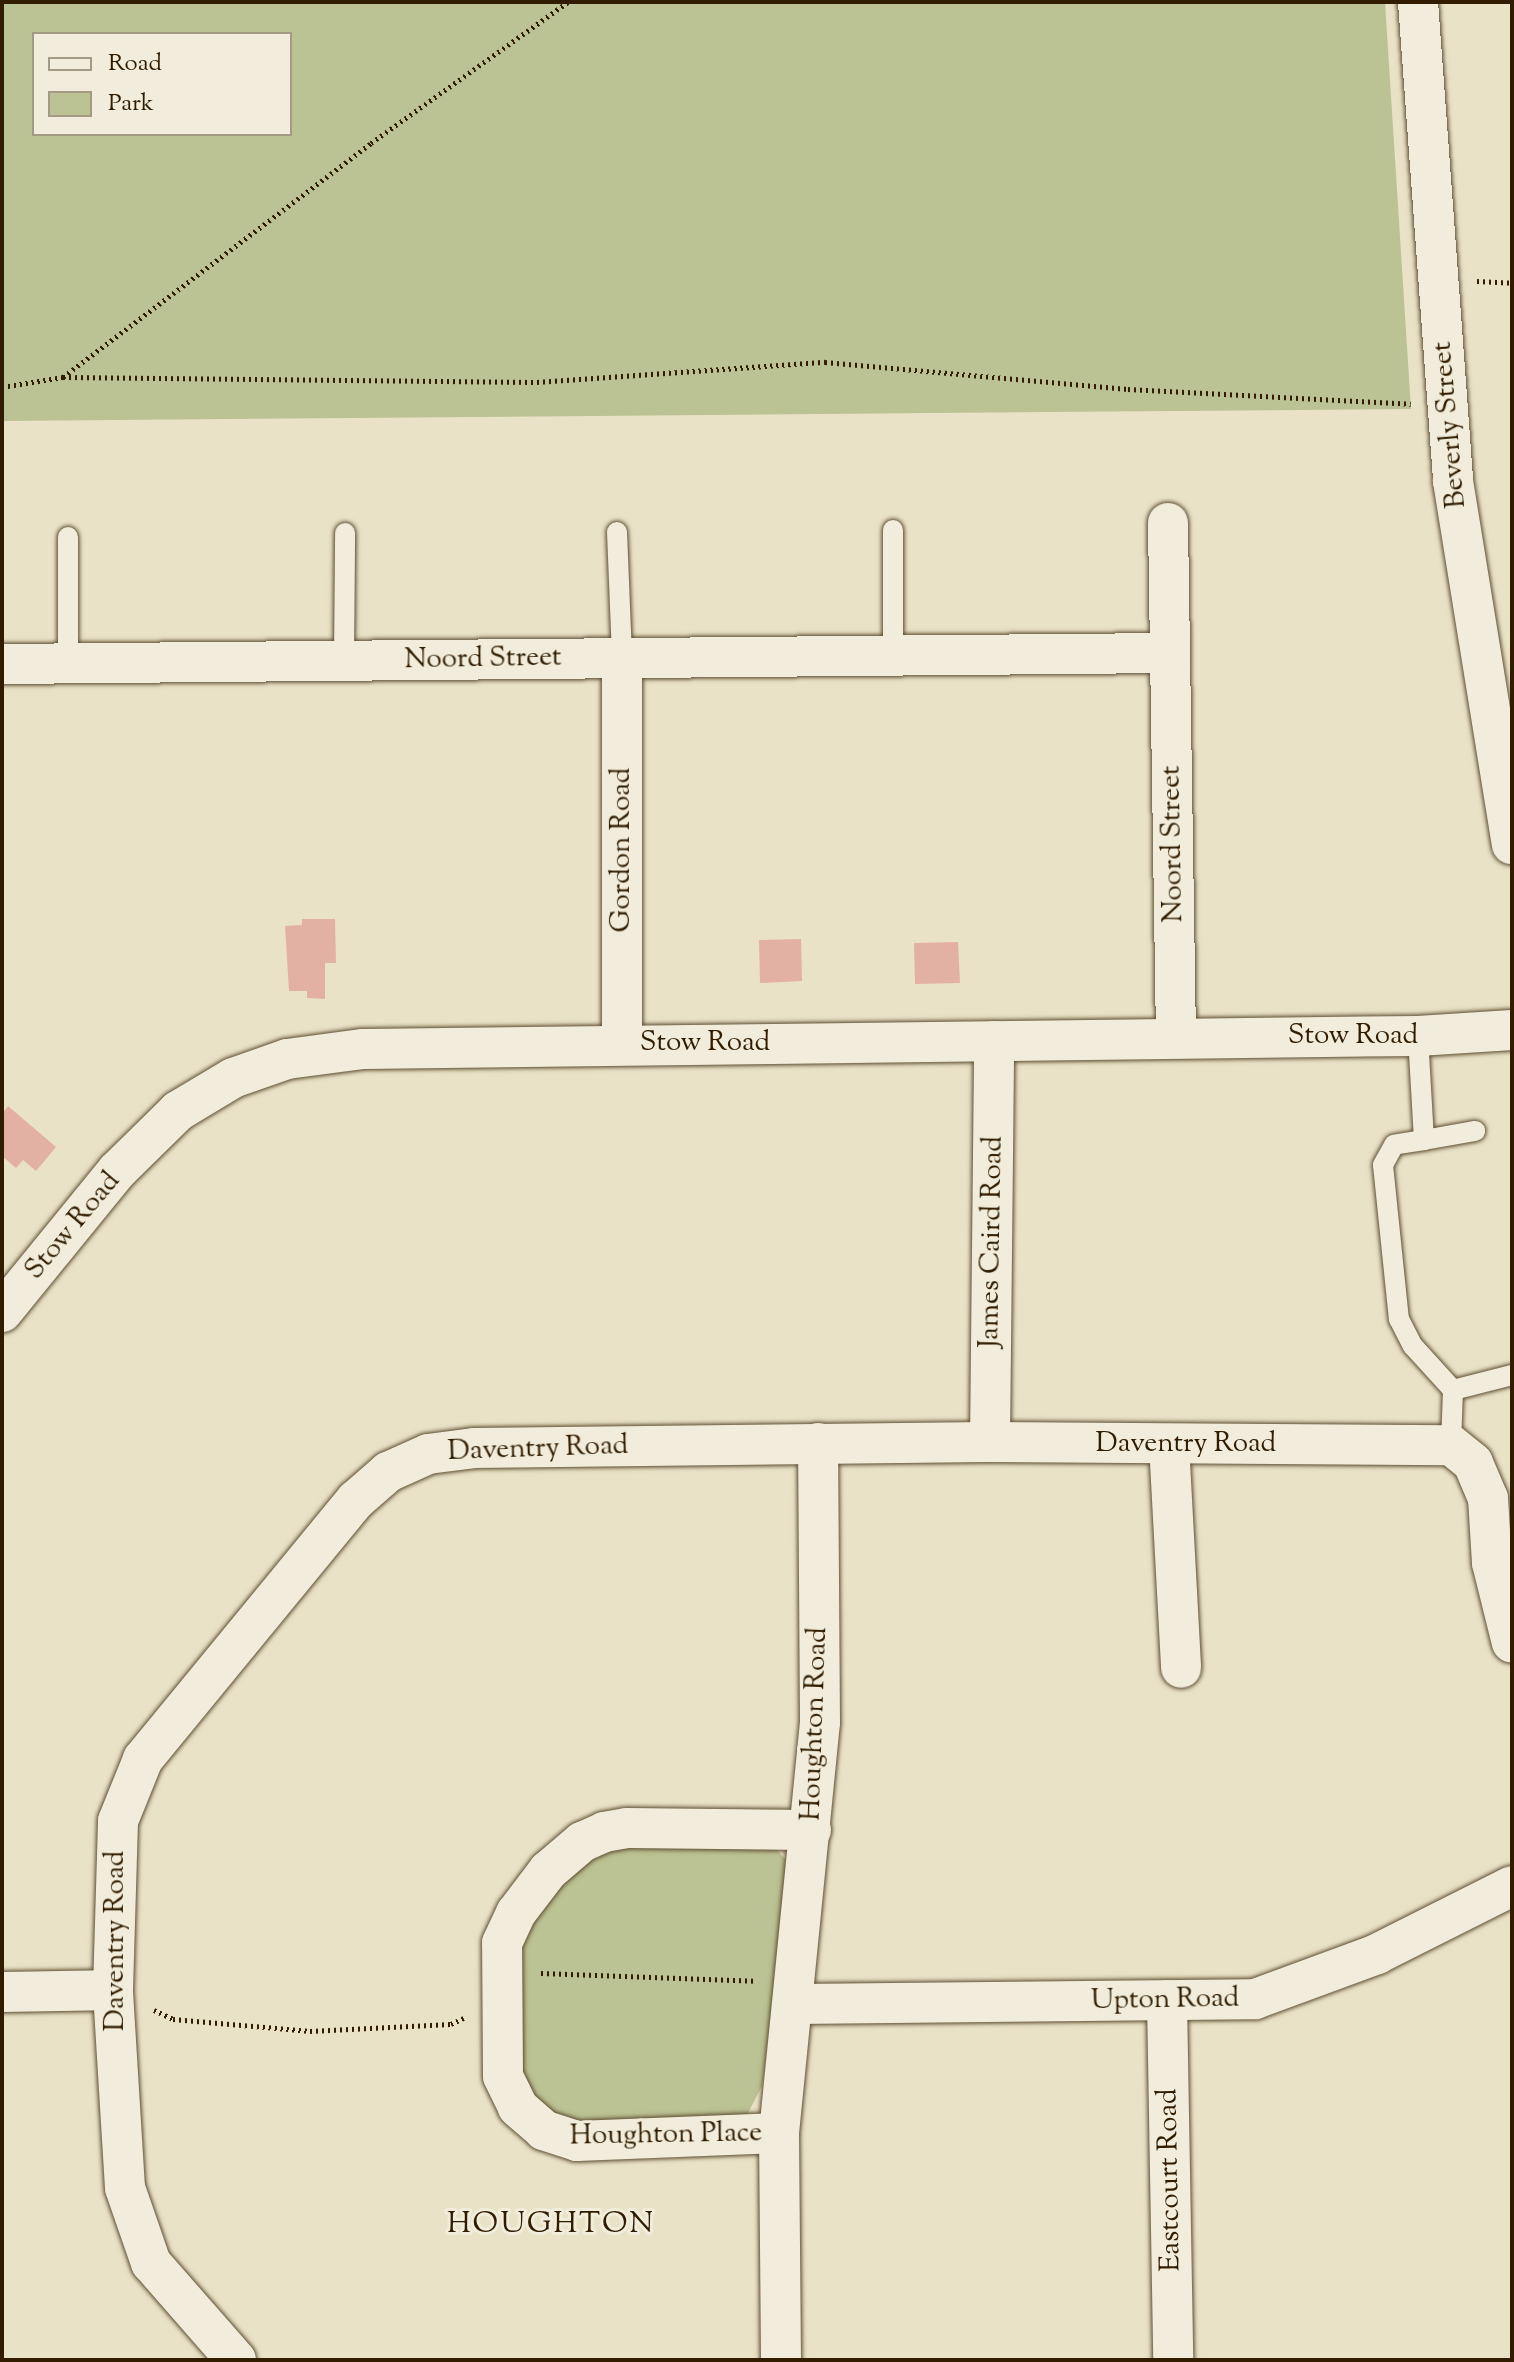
<!DOCTYPE html>
<style>
body{margin:0}
#map{position:relative;width:1514px;height:2362px;overflow:hidden;background:#eae2c7;font-family:"Sorts Mill Goudy",serif}
div>[style]{position:absolute}
.green>*{inset:0;background:#bbc293}
.building>*{inset:0;background:#e2b1a3}
.path>*{height:5px;margin-top:-2.5px;transform-origin:0;background:repeating-linear-gradient(90deg,#311c00 0 2px,transparent 0 6px)}
.roads{filter:drop-shadow(0 0 2px #5f4e32) drop-shadow(0 0 2px #5f4e32)}
.lane>*{height:20px;margin:-10px;padding:0 10px;transform-origin:10px;border-radius:10px;background:#f1ecdb}
.street>*{height:40px;margin:-20px;padding:0 20px;transform-origin:20px;border-radius:20px;background:#f1ecdb}
span{translate:-50% -50%;white-space:nowrap;text-align:center;line-height:1.15;-webkit-text-stroke:6px #f1ecdb;paint-order:stroke}
.street-label{font-size:28px;color:#311c00}
.neighbourhood-label{font-size:30px;color:#311c00;letter-spacing:2px}
.frame{position:absolute;inset:0;border:4px solid #311c00;pointer-events:none}
.legend{position:absolute;left:32px;top:32px;width:260px;height:104px;box-sizing:border-box;background:#f1ecdb;border:2px solid #a49983;margin:0;padding:10px 14px;list-style:none;font-size:24px;color:#311c00}
.legend li{display:flex;align-items:center;gap:16px;height:40px}
.legend b{width:40px;border:2px solid #a49983}
</style>
<div id="map">
<div class="green">
<div style="clip-path:polygon(evenodd,2px 2px,1385px 2px,1411px 409px,2px 421px,2px 2px,34px 34px,290px 34px,290px 134px,34px 134px,34px 34px)"></div>
<div style="clip-path:polygon(600px 1847px,774px 1847px,787px 1861px,792px 1880px,762px 2086px,748px 2113px,735px 2121px,562px 2123px,521px 2082px,522px 1927px)"></div>
</div>
<div class="building">
<div style="clip-path:polygon(302px 919px,335px 919px,336px 963px,325px 963px,325px 999px,307px 998px,307px 991px,289px 991px,285px 926px,302px 925px)"></div>
<div style="clip-path:polygon(801px 939px,802px 981px,760px 983px,759px 940px)"></div>
<div style="clip-path:polygon(958px 942px,960px 983px,915px 984px,914px 943px)"></div>
<div style="clip-path:polygon(8px 1106px,56px 1147px,36px 1171px,23px 1160px,16px 1168px,2px 1156px,2px 1114px)"></div>
</div>
<div class="path">
<div style="left:1477px;top:281px;width:35px;rotate:3deg"></div>
<div style="left:63px;top:377px;width:474px;rotate:0.6deg"></div>
<div style="left:537px;top:382px;width:289px;rotate:-4deg"></div>
<div style="left:825px;top:362px;width:304px;rotate:5.1deg"></div>
<div style="left:1128px;top:389px;width:283px;rotate:3deg"></div>
<div style="left:2px;top:387px;width:62px;rotate:-9.3deg"></div>
<div style="left:63px;top:377px;width:387px;rotate:-37.2deg"></div>
<div style="left:371px;top:143px;width:242px;rotate:-35.6deg"></div>
<div style="left:541px;top:1973px;width:214px;rotate:2.1deg"></div>
<div style="left:154px;top:2010px;width:21px;rotate:25deg"></div>
<div style="left:173px;top:2019px;width:138px;rotate:5deg"></div>
<div style="left:310px;top:2031px;width:141px;rotate:-2.8deg"></div>
<div style="left:451px;top:2024px;width:14px;rotate:-25deg"></div>
</div>
<div class="roads">
<div class="lane">
<div style="left:617px;top:532px;width:125px;rotate:87.7deg"></div>
<div style="left:893px;top:655px;width:125px;rotate:-90deg"></div>
<div style="left:344px;top:660px;width:127px;rotate:-89.5deg"></div>
<div style="left:68px;top:663px;width:126px;rotate:-90deg"></div>
<div style="left:1418px;top:1036px;width:104px;rotate:86.7deg"></div>
<div style="left:1424px;top:1140px;width:30px;rotate:171deg"></div>
<div style="left:1394px;top:1145px;width:23px;rotate:119deg"></div>
<div style="left:1383px;top:1165px;width:155px;rotate:84.1deg"></div>
<div style="left:1399px;top:1319px;width:30px;rotate:63deg"></div>
<div style="left:1413px;top:1346px;width:59px;rotate:47.7deg"></div>
<div style="left:1453px;top:1390px;width:55px;rotate:92.1deg"></div>
<div style="left:1424px;top:1140px;width:52px;rotate:-10deg"></div>
<div style="left:1453px;top:1390px;width:61px;rotate:-14.3deg"></div>
</div>
<div class="street">
<div style="left:1418px;top:2px;width:480px;rotate:85.8deg"></div>
<div style="left:1453px;top:481px;width:368px;rotate:80.8deg"></div>
<div style="left:1168px;top:523px;width:513px;rotate:89.11deg"></div>
<div style="left:622px;top:657px;width:386px;rotate:90deg"></div>
<div style="left:2px;top:664px;width:1168px;rotate:-0.54deg"></div>
<div style="left:2px;top:1312px;width:182px;rotate:-50.8deg"></div>
<div style="left:117px;top:1171px;width:86px;rotate:-44.5deg"></div>
<div style="left:178px;top:1111px;width:64px;rotate:-31deg"></div>
<div style="left:233px;top:1078px;width:57px;rotate:-19.4deg"></div>
<div style="left:287px;top:1059px;width:77px;rotate:-7.5deg"></div>
<div style="left:363px;top:1049px;width:1055px;rotate:-0.71deg"></div>
<div style="left:1418px;top:1036px;width:94px;rotate:-3.7deg"></div>
<div style="left:990px;top:1442px;width:401px;rotate:-89.4deg"></div>
<div style="left:1169px;top:1444px;width:224px;rotate:86.9deg"></div>
<div style="left:2px;top:1992px;width:111px;rotate:-1deg"></div>
<div style="left:1167px;top:2000px;width:360px;rotate:89deg"></div>
<div style="left:793px;top:2004px;width:462px;rotate:-0.6deg"></div>
<div style="left:1255px;top:1999px;width:130px;rotate:-20.2deg"></div>
<div style="left:1377px;top:1954px;width:151px;rotate:-26.7deg"></div>
<div style="left:779px;top:2133px;width:202px;rotate:177.7deg"></div>
<div style="left:577px;top:2141px;width:35px;rotate:-162deg"></div>
<div style="left:544px;top:2130px;width:35px;rotate:-139deg"></div>
<div style="left:518px;top:2107px;width:34px;rotate:-116deg"></div>
<div style="left:503px;top:2076px;width:133px;rotate:-90.4deg"></div>
<div style="left:502px;top:1943px;width:33px;rotate:-65deg"></div>
<div style="left:516px;top:1913px;width:53px;rotate:-52.7deg"></div>
<div style="left:548px;top:1871px;width:45px;rotate:-40.5deg"></div>
<div style="left:582px;top:1842px;width:24px;rotate:-24deg"></div>
<div style="left:604px;top:1832px;width:22px;rotate:-10deg"></div>
<div style="left:626px;top:1828px;width:185px;rotate:0.6deg"></div>
<div style="left:236px;top:2360px;width:129px;rotate:-131.2deg"></div>
<div style="left:151px;top:2263px;width:79px;rotate:-109.1deg"></div>
<div style="left:125px;top:2188px;width:198px;rotate:-93.5deg"></div>
<div style="left:113px;top:1990px;width:169px;rotate:-88.3deg"></div>
<div style="left:118px;top:1821px;width:67px;rotate:-68deg"></div>
<div style="left:143px;top:1759px;width:335px;rotate:-50.6deg"></div>
<div style="left:356px;top:1500px;width:43px;rotate:-41.2deg"></div>
<div style="left:388px;top:1472px;width:44px;rotate:-24.2deg"></div>
<div style="left:428px;top:1454px;width:46px;rotate:-7.4deg"></div>
<div style="left:474px;top:1448px;width:516px;rotate:-0.67deg"></div>
<div style="left:990px;top:1442px;width:461px;rotate:0.4deg"></div>
<div style="left:1451px;top:1445px;width:28px;rotate:39deg"></div>
<div style="left:1473px;top:1463px;width:38px;rotate:67deg"></div>
<div style="left:1488px;top:1498px;width:65px;rotate:86.5deg"></div>
<div style="left:1492px;top:1563px;width:82px;rotate:76deg"></div>
<div style="left:781px;top:2360px;width:227px;rotate:-90.5deg"></div>
<div style="left:779px;top:2133px;width:413px;rotate:-84.3deg"></div>
<div style="left:820px;top:1722px;width:279px;rotate:-90.4deg"></div>
</div>
</div>
<div class="street-label">
<span style="left:1450px;top:425px;rotate:-95deg">Beverly Street</span>
<span style="left:483px;top:659px;rotate:-1deg">Noord Street</span>
<span style="left:1173px;top:844px;rotate:-91deg">Noord Street</span>
<span style="left:622px;top:850px;rotate:-90deg">Gordon Road</span>
<span style="left:1353px;top:1036px">Stow Road</span>
<span style="left:705px;top:1043px">Stow Road</span>
<span style="left:73px;top:1226px;rotate:-50deg">Stow Road</span>
<span style="left:992px;top:1242px;rotate:-89deg">James Caird Road</span>
<span style="left:1186px;top:1444px">Daventry Road</span>
<span style="left:538px;top:1449px;rotate:-2deg">Daventry Road</span>
<span style="left:815px;top:1724px;rotate:-88deg">Houghton Road</span>
<span style="left:116px;top:1941px;rotate:-90deg">Daventry Road</span>
<span style="left:1165px;top:2000px;rotate:-1deg">Upton Road</span>
<span style="left:666px;top:2135px;rotate:-1deg">Houghton Place</span>
<span style="left:1170px;top:2180px;rotate:-91deg">Eastcourt Road</span>
</div>
<div class="neighbourhood-label">
<span style="left:551px;top:2225px">HOUGHTON</span>
</div>
<div class="frame"></div>
<ul class="legend">
<li><b style="height:10px;background:#f1ecdb"></b>Road</li>
<li><b style="height:22px;background:#bbc293"></b>Park</li>
</ul>
</div>
